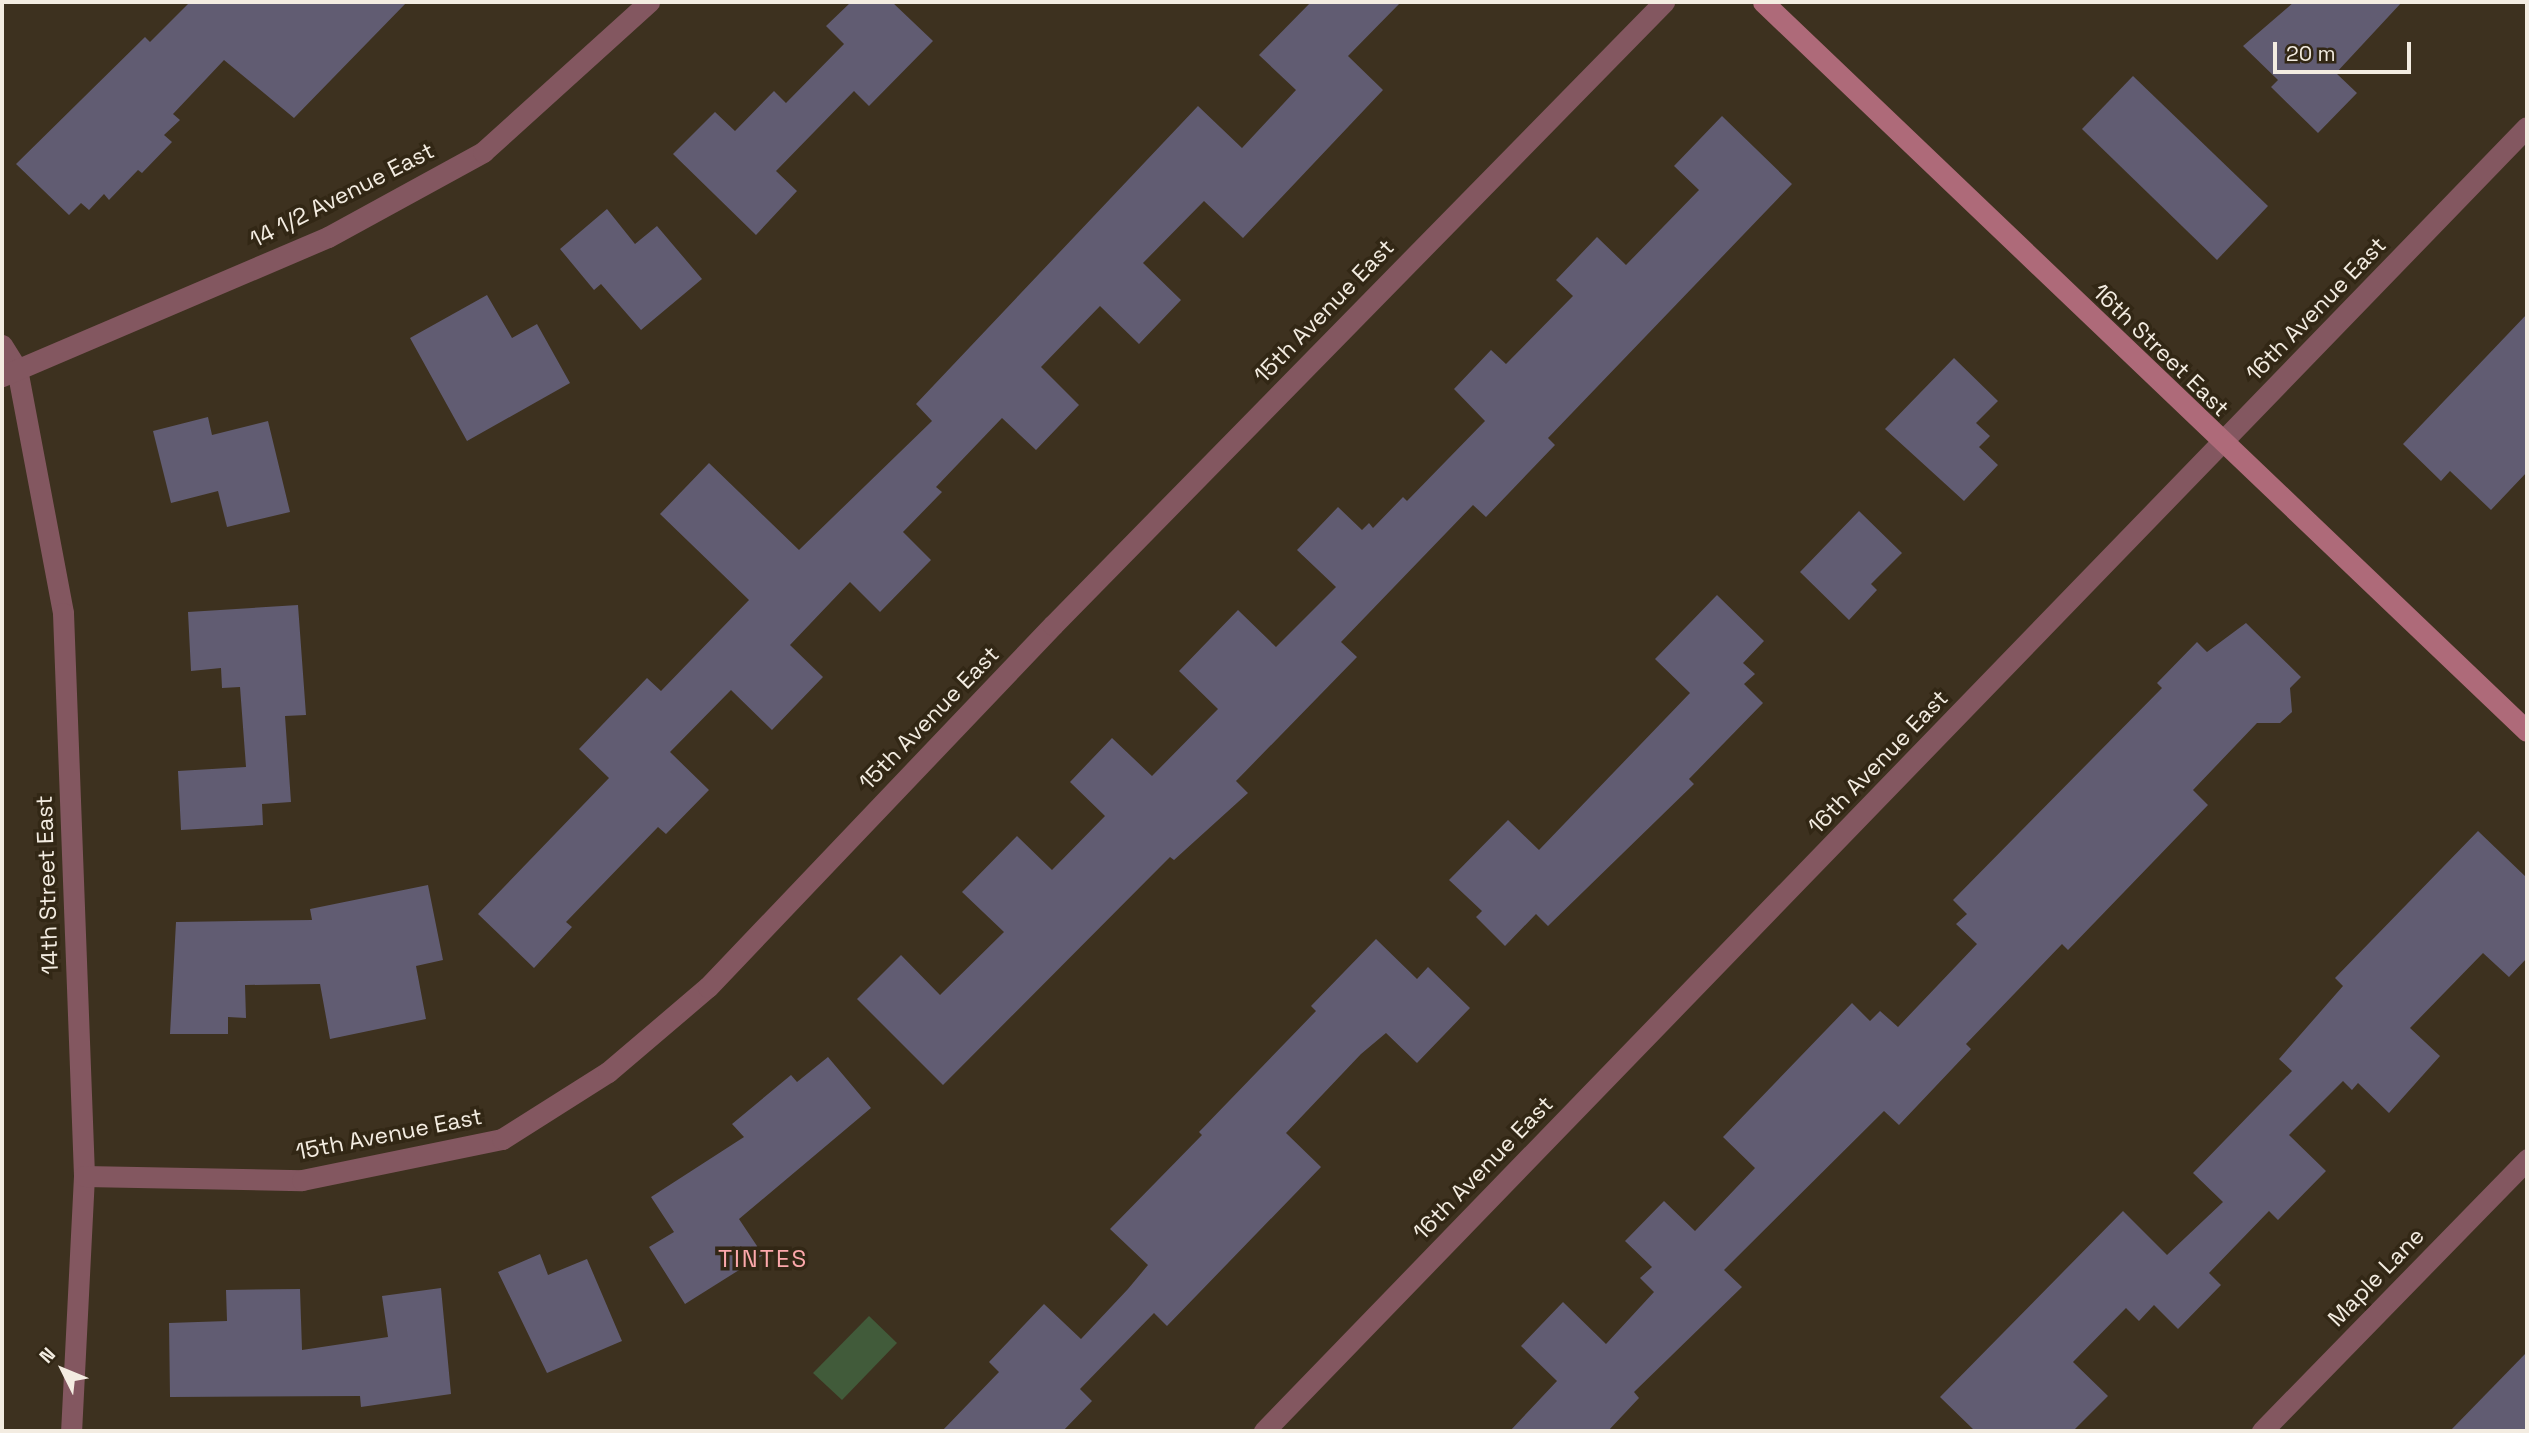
<!DOCTYPE html>
<style>
body{margin:0}
#map{position:relative;width:2529px;height:1433px;overflow:hidden;background:#3d311f;font-family:"Space Grotesk",sans-serif}
div>[style]{position:absolute}
.green>*{inset:0;background:#415b3a}
.building>*{inset:0;background:#615c72}
.street>*{height:21px;margin:-10.5px;padding:0 10.5px;transform-origin:10.5px;border-radius:10.5px;background:#835760}
.secondary>*{height:21px;margin:-10.5px;padding:0 10.5px;transform-origin:10.5px;border-radius:10.5px;background:#ae6a79}
span{translate:-50% -50%;white-space:nowrap;text-align:center;line-height:1.15;-webkit-text-stroke:7px #322715;paint-order:stroke}
.street-label{font-size:23px;color:#f3ece1}
.neighbourhood-label{font-size:24px;color:#fca8ab;letter-spacing:2px}
.frame{position:absolute;inset:0;border:4px solid #f3ece1;pointer-events:none}
.north{position:absolute;left:28px;top:1335px;width:70px;height:70px;-webkit-text-stroke:5px #322715;paint-order:stroke;rotate:313deg;font-size:19px;font-weight:700;line-height:28px;text-align:center;color:#f3ece1}
.north::after{content:'';display:block;margin:auto;width:24px;height:32px;background:#f3ece1;clip-path:polygon(50% 0,100% 100%,50% 72%,0 100%)}
.scale{position:absolute;left:2273px;top:42px;width:138px;height:32px;box-sizing:border-box;border:4px solid #f3ece1;border-top:0;padding-left:9px;font-size:21px;line-height:24px;white-space:nowrap;color:#f3ece1;-webkit-text-stroke:5px #322715;paint-order:stroke}
</style>
<div id="map">
<div class="green">
<div style="clip-path:polygon(869px 1316px,897px 1343px,842px 1400px,813px 1373px)"></div>
</div>
<div class="building">
<div style="clip-path:polygon(190px 2px,407px 2px,294px 118px,224px 60px,173px 114px,180px 120px,164px 135px,172px 142px,142px 173px,138px 170px,109px 200px,104px 194px,89px 210px,81px 203px,69px 215px,16px 164px,145px 37px,150px 42px)"></div>
<div style="clip-path:polygon(851px 2px,892px 2px,933px 41px,869px 106px,854px 91px,776px 171px,797px 191px,756px 235px,673px 154px,715px 112px,735px 131px,774px 91px,786px 103px,844px 44px,826px 26px)"></div>
<div style="clip-path:polygon(1311px 2px,1401px 2px,1348px 56px,1383px 90px,1243px 238px,1204px 201px,1143px 263px,1181px 300px,1139px 344px,1100px 306px,1041px 367px,1079px 405px,1036px 450px,1002px 418px,936px 487px,942px 492px,903px 532px,931px 560px,880px 612px,850px 582px,790px 645px,823px 677px,772px 730px,731px 690px,670px 752px,709px 790px,666px 834px,658px 827px,566px 922px,572px 927px,534px 968px,478px 914px,609px 778px,579px 749px,647px 678px,661px 691px,749px 600px,660px 514px,709px 463px,799px 550px,932px 421px,916px 404px,1198px 106px,1242px 148px,1296px 90px,1259px 55px)"></div>
<div style="clip-path:polygon(2294px 2px,2402px 2px,2336px 73px,2357px 93px,2318px 133px,2271px 87px,2278px 80px,2243px 46px)"></div>
<div style="clip-path:polygon(2133px 76px,2268px 206px,2217px 260px,2082px 129px)"></div>
<div style="clip-path:polygon(1722px 116px,1792px 184px,1548px 438px,1555px 445px,1486px 517px,1473px 505px,1341px 642px,1357px 657px,1236px 781px,1248px 793px,1174px 860px,1170px 857px,943px 1085px,857px 999px,901px 955px,940px 995px,1004px 932px,962px 892px,1017px 836px,1052px 870px,1105px 816px,1070px 782px,1112px 738px,1152px 776px,1218px 709px,1179px 671px,1238px 610px,1276px 647px,1336px 587px,1297px 550px,1338px 507px,1362px 530px,1369px 523px,1373px 528px,1403px 497px,1407px 501px,1485px 421px,1454px 389px,1491px 350px,1506px 364px,1573px 296px,1556px 280px,1597px 237px,1626px 265px,1699px 190px,1674px 166px)"></div>
<div style="clip-path:polygon(607px 209px,635px 244px,657px 226px,702px 279px,641px 330px,601px 284px,594px 290px,560px 249px)"></div>
<div style="clip-path:polygon(487px 295px,512px 338px,537px 324px,570px 383px,467px 441px,410px 338px)"></div>
<div style="clip-path:polygon(2527px 314px,2527px 472px,2491px 510px,2450px 471px,2441px 481px,2403px 444px)"></div>
<div style="clip-path:polygon(1954px 358px,1998px 401px,1976px 423px,1990px 436px,1979px 447px,1998px 465px,1964px 501px,1885px 429px)"></div>
<div style="clip-path:polygon(208px 417px,212px 435px,268px 421px,290px 512px,227px 527px,218px 491px,171px 503px,153px 431px)"></div>
<div style="clip-path:polygon(1859px 511px,1902px 553px,1871px 584px,1877px 590px,1849px 620px,1800px 572px)"></div>
<div style="clip-path:polygon(1717px 595px,1764px 641px,1743px 663px,1755px 674px,1744px 684px,1763px 703px,1689px 779px,1694px 784px,1548px 926px,1536px 914px,1505px 946px,1476px 917px,1482px 911px,1449px 880px,1508px 820px,1539px 850px,1690px 693px,1655px 659px)"></div>
<div style="clip-path:polygon(298px 605px,306px 715px,285px 716px,291px 802px,262px 804px,263px 825px,181px 830px,178px 771px,246px 767px,240px 687px,222px 688px,221px 668px,191px 671px,188px 612px)"></div>
<div style="clip-path:polygon(2246px 623px,2301px 677px,2290px 688px,2292px 712px,2280px 723px,2257px 723px,2193px 790px,2208px 805px,2068px 950px,2062px 944px,1966px 1044px,1971px 1049px,1899px 1125px,1884px 1111px,1724px 1270px,1742px 1287px,1634px 1392px,1639px 1398px,1608px 1431px,1510px 1431px,1557px 1381px,1521px 1346px,1563px 1302px,1606px 1344px,1654px 1292px,1640px 1278px,1652px 1267px,1625px 1241px,1664px 1201px,1695px 1231px,1755px 1168px,1723px 1137px,1852px 1003px,1870px 1021px,1880px 1011px,1898px 1027px,1977px 944px,1956px 924px,1967px 914px,1953px 900px,2162px 688px,2157px 683px,2197px 642px,2207px 652px)"></div>
<div style="clip-path:polygon(2478px 831px,2527px 878px,2527px 958px,2509px 977px,2483px 953px,2410px 1028px,2440px 1056px,2389px 1113px,2358px 1083px,2352px 1090px,2343px 1081px,2289px 1135px,2326px 1171px,2278px 1220px,2269px 1211px,2209px 1273px,2221px 1285px,2178px 1329px,2154px 1305px,2139px 1321px,2126px 1308px,2073px 1362px,2108px 1396px,2073px 1431px,1975px 1431px,1940px 1397px,2123px 1211px,2167px 1255px,2223px 1202px,2193px 1173px,2292px 1071px,2279px 1059px,2343px 986px,2335px 978px)"></div>
<div style="clip-path:polygon(428px 885px,443px 960px,416px 966px,426px 1019px,330px 1039px,320px 984px,245px 985px,246px 1018px,228px 1017px,228px 1034px,170px 1034px,176px 922px,312px 920px,310px 909px)"></div>
<div style="clip-path:polygon(1376px 939px,1417px 979px,1428px 967px,1470px 1008px,1417px 1063px,1386px 1033px,1361px 1054px,1286px 1133px,1321px 1167px,1167px 1326px,1154px 1313px,1080px 1389px,1092px 1401px,1063px 1431px,942px 1431px,999px 1372px,989px 1362px,1044px 1304px,1081px 1339px,1128px 1289px,1148px 1265px,1110px 1229px,1202px 1135px,1199px 1132px,1316px 1011px,1311px 1006px)"></div>
<div style="clip-path:polygon(828px 1057px,871px 1108px,739px 1219px,763px 1255px,685px 1304px,649px 1247px,674px 1232px,651px 1197px,744px 1137px,732px 1124px,791px 1075px,797px 1082px)"></div>
<div style="clip-path:polygon(540px 1254px,548px 1275px,587px 1259px,622px 1341px,547px 1373px,498px 1272px)"></div>
<div style="clip-path:polygon(441px 1288px,451px 1394px,361px 1407px,360px 1396px,170px 1397px,169px 1323px,227px 1321px,226px 1290px,300px 1289px,302px 1350px,388px 1337px,382px 1296px)"></div>
<div style="clip-path:polygon(2527px 1352px,2527px 1431px,2450px 1431px)"></div>
</div>
<div class="street">
<div style="left:2px;top:345px;width:28px;rotate:58deg"></div>
<div style="left:17px;top:369px;width:248px;rotate:79.3deg"></div>
<div style="left:63px;top:613px;width:563px;rotate:87.86deg"></div>
<div style="left:84px;top:1176px;width:255px;rotate:92.9deg"></div>
<div style="left:2px;top:376px;width:354px;rotate:-23.1deg"></div>
<div style="left:328px;top:237px;width:177px;rotate:-28.7deg"></div>
<div style="left:483px;top:152px;width:224px;rotate:-42.1deg"></div>
<div style="left:84px;top:1176px;width:218px;rotate:1.1deg"></div>
<div style="left:302px;top:1180px;width:204px;rotate:-11.6deg"></div>
<div style="left:502px;top:1139px;width:125px;rotate:-32.3deg"></div>
<div style="left:608px;top:1072px;width:131px;rotate:-40.4deg"></div>
<div style="left:708px;top:987px;width:500px;rotate:-46.38deg"></div>
<div style="left:1053px;top:625px;width:873px;rotate:-45.56deg"></div>
<div style="left:1264px;top:1431px;width:1815px;rotate:-45.92deg"></div>
<div style="left:2262px;top:1431px;width:380px;rotate:-45.7deg"></div>
</div>
<div class="secondary">
<div style="left:1763px;top:2px;width:1056px;rotate:43.66deg"></div>
</div>
<div class="street-label">
<span style="left:342px;top:195px;rotate:-27deg">14 1/2 Avenue East</span>
<span style="left:2316px;top:309px;rotate:-46deg">16th Avenue East</span>
<span style="left:1324px;top:311px;rotate:-46deg">15th Avenue East</span>
<span style="left:2161px;top:350px;rotate:44deg">16th Street East</span>
<span style="left:929px;top:718px;rotate:-46deg">15th Avenue East</span>
<span style="left:1878px;top:762px;rotate:-46deg">16th Avenue East</span>
<span style="left:47px;top:885px;rotate:-92deg">14th Street East</span>
<span style="left:389px;top:1134px;rotate:-11deg">15th Avenue East</span>
<span style="left:1483px;top:1168px;rotate:-46deg">16th Avenue East</span>
<span style="left:2376px;top:1277px;rotate:-46deg">Maple Lane</span>
</div>
<div class="neighbourhood-label">
<span style="left:763px;top:1259px">TINTES</span>
</div>
<div class="frame"></div>
<div class="north">N</div>
<div class="scale">20 m</div>
</div>
